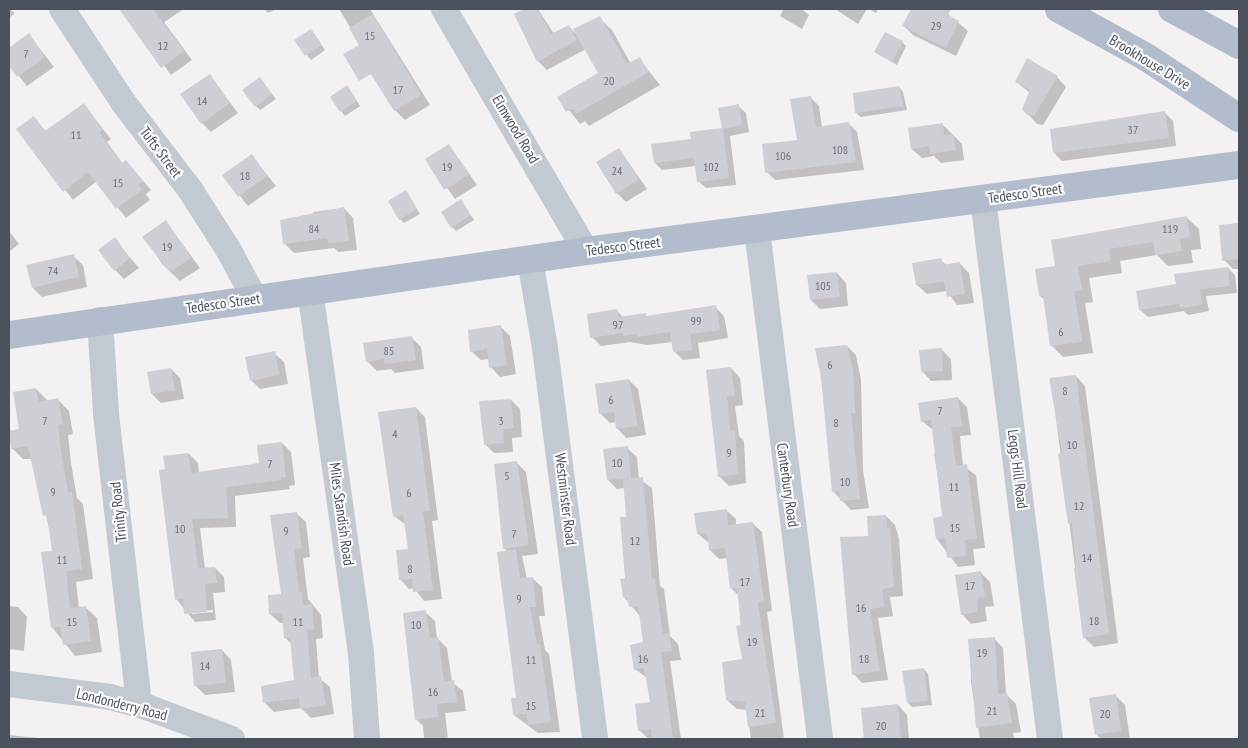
<!DOCTYPE html>
<style>
body{margin:0}
#map{position:relative;width:1248px;height:748px;overflow:hidden;background:#f3f1f1;font-family:"PT Sans Narrow",sans-serif}
div>[style]{position:absolute}
.shadow>*{inset:0;background:#0003}
.building>*{inset:0;background:#cecfd5}
.minor>*{height:26px;margin:-13px;padding:0 13px;transform-origin:13px;border-radius:13px;background:#c3c9d1}
.major>*{height:28px;margin:-14px;padding:0 14px;transform-origin:14px;border-radius:14px;background:#b3bccd}
span{translate:-50% -50%;white-space:nowrap;text-align:center;line-height:1.15;-webkit-text-stroke:4px #fff;paint-order:stroke}
.number-label{font-size:12px;color:#6b707b}
.number-label span{-webkit-text-stroke-width:0}
.street-label{font-size:15px;color:#4a515d}
.frame{position:absolute;inset:0;border:10px solid #4a515d;pointer-events:none}
</style>
<div id="map">
<div class="shadow">
<div style="clip-path:polygon(9px 9px,15px 13px,9px 18px)"></div>
<div style="clip-path:polygon(122px 9px,184px 9px,164px 22px,192px 60px,171px 75px)"></div>
<div style="clip-path:polygon(264px 9px,276px 9px,268px 13px)"></div>
<div style="clip-path:polygon(339px 9px,370px 9px,430px 105px,405px 120px,395px 110px,371px 74px,361px 45px)"></div>
<div style="clip-path:polygon(526px 9px,538px 9px,554px 34px,568px 26px,577px 35px,599px 18px,612px 30px,631px 64px,639px 59px,660px 85px,589px 126px,585px 121px,580px 124px,559px 97px,599px 73px,586px 49px,547px 70px,538px 61px,516px 14px)"></div>
<div style="clip-path:polygon(784px 9px,802px 9px,809px 15px,802px 29px,780px 16px)"></div>
<div style="clip-path:polygon(835px 9px,867px 9px,858px 24px)"></div>
<div style="clip-path:polygon(869px 9px,878px 9px,876px 13px)"></div>
<div style="clip-path:polygon(912px 9px,942px 9px,968px 31px,956px 56px,913px 35px,904px 26px)"></div>
<div style="clip-path:polygon(29px 35px,54px 67px,27px 86px,9px 64px,9px 49px)"></div>
<div style="clip-path:polygon(315px 35px,325px 50px,311px 60px,296px 41px)"></div>
<div style="clip-path:polygon(902px 42px,906px 46px,897px 65px,875px 52px)"></div>
<div style="clip-path:polygon(209px 75px,238px 113px,211px 132px,202px 123px)"></div>
<div style="clip-path:polygon(1057px 77px,1066px 87px,1043px 125px,1037px 124px,1028px 114px,1030px 93px,1016px 82px)"></div>
<div style="clip-path:polygon(260px 79px,276px 99px,260px 110px,256px 106px)"></div>
<div style="clip-path:polygon(347px 86px,360px 106px,345px 116px,331px 97px)"></div>
<div style="clip-path:polygon(899px 87px,903px 92px,907px 110px,861px 117px,856px 113px)"></div>
<div style="clip-path:polygon(811px 98px,819px 106px,822px 127px,848px 123px,857px 132px,864px 170px,775px 180px,767px 172px,798px 141px)"></div>
<div style="clip-path:polygon(84px 105px,111px 139px,107px 142px,123px 164px,126px 161px,151px 190px,146px 194px,150px 200px,126px 218px,97px 181px,73px 200px,18px 129px,33px 118px,46px 131px)"></div>
<div style="clip-path:polygon(738px 106px,746px 113px,749px 132px,730px 136px,736px 185px,706px 188px,698px 181px,696px 166px,662px 170px,655px 163px,693px 140px,723px 129px)"></div>
<div style="clip-path:polygon(1165px 113px,1173px 121px,1176px 146px,1062px 161px,1054px 153px)"></div>
<div style="clip-path:polygon(942px 124px,962px 144px,964px 160px,941px 163px,934px 156px,922px 158px,912px 149px)"></div>
<div style="clip-path:polygon(449px 145px,477px 185px,455px 199px,427px 160px)"></div>
<div style="clip-path:polygon(619px 149px,647px 189px,626px 202px,617px 193px)"></div>
<div style="clip-path:polygon(252px 156px,276px 186px,248px 206px,224px 176px)"></div>
<div style="clip-path:polygon(406px 192px,420px 214px,404px 223px,400px 219px)"></div>
<div style="clip-path:polygon(461px 201px,474px 220px,456px 231px,452px 227px)"></div>
<div style="clip-path:polygon(344px 208px,353px 218px,357px 250px,338px 252px,334px 248px,294px 253px,284px 243px,314px 217px,313px 212px)"></div>
<div style="clip-path:polygon(1186px 217px,1199px 229px,1201px 249px,1191px 250px,1193px 263px,1168px 266px,1157px 255px,1120px 261px,1122px 273px,1089px 278px,1093px 302px,1085px 303px,1093px 353px,1063px 357px,1051px 345px,1045px 300px,1040px 296px,1056px 267px)"></div>
<div style="clip-path:polygon(166px 222px,200px 268px,180px 281px,163px 265px,144px 237px)"></div>
<div style="clip-path:polygon(1239px 223px,1239px 269px,1233px 269px,1224px 260px,1221px 226px)"></div>
<div style="clip-path:polygon(9px 231px,19px 244px,9px 252px)"></div>
<div style="clip-path:polygon(114px 239px,139px 268px,124px 279px,115px 270px)"></div>
<div style="clip-path:polygon(73px 256px,83px 265px,87px 287px,42px 297px,33px 288px)"></div>
<div style="clip-path:polygon(941px 260px,947px 266px,960px 264px,969px 273px,974px 303px,957px 305px,947px 291px,927px 294px,917px 285px)"></div>
<div style="clip-path:polygon(1228px 268px,1235px 275px,1237px 293px,1206px 296px,1209px 311px,1188px 315px,1184px 311px,1148px 317px,1140px 310px,1177px 285px)"></div>
<div style="clip-path:polygon(837px 273px,846px 283px,848px 306px,820px 309px,811px 300px)"></div>
<div style="clip-path:polygon(715px 307px,724px 316px,728px 338px,698px 343px,700px 358px,683px 360px,674px 351px,673px 342px,647px 345px,630px 342px,601px 346px,592px 337px,617px 311px,624px 318px,648px 317px)"></div>
<div style="clip-path:polygon(500px 326px,510px 336px,516px 374px,500px 377px,491px 367px,489px 359px,481px 360px,471px 351px)"></div>
<div style="clip-path:polygon(412px 338px,421px 347px,424px 369px,395px 373px,391px 369px,377px 371px,367px 361px)"></div>
<div style="clip-path:polygon(847px 346px,856px 355px,861px 380px,863px 470px,869px 508px,851px 510px,833px 491px)"></div>
<div style="clip-path:polygon(941px 349px,951px 359px,952px 380px,931px 381px,922px 371px)"></div>
<div style="clip-path:polygon(274px 353px,284px 362px,288px 384px,260px 389px,251px 380px)"></div>
<div style="clip-path:polygon(731px 368px,740px 378px,743px 405px,735px 406px,739px 436px,744px 441px,746px 483px,729px 486px,719px 476px,707px 371px)"></div>
<div style="clip-path:polygon(171px 369px,180px 378px,184px 399px,161px 403px,152px 394px)"></div>
<div style="clip-path:polygon(1076px 376px,1085px 386px,1118px 643px,1094px 647px,1084px 637px,1051px 379px)"></div>
<div style="clip-path:polygon(629px 380px,638px 389px,646px 435px,626px 438px,617px 428px,616px 422px,610px 423px,600px 413px)"></div>
<div style="clip-path:polygon(36px 389px,47px 400px,58px 400px,69px 411px,73px 434px,68px 435px,71px 463px,77px 498px,83px 504px,93px 579px,76px 582px,79px 608px,85px 607px,97px 618px,102px 652px,75px 656px,52px 627px,54px 552px,34px 459px,23px 459px,12px 448px)"></div>
<div style="clip-path:polygon(958px 398px,967px 407px,971px 435px,960px 436px,963px 466px,976px 475px,985px 548px,973px 549px,975px 565px,958px 567px,937px 539px,944px 518px,934px 453px,937px 453px,933px 430px,922px 421px)"></div>
<div style="clip-path:polygon(511px 400px,520px 409px,522px 437px,512px 438px,513px 452px,494px 453px,485px 444px)"></div>
<div style="clip-path:polygon(416px 408px,425px 417px,438px 520px,432px 521px,442px 599px,424px 601px,414px 588px,409px 589px,400px 579px,409px 550px,406px 525px,394px 516px)"></div>
<div style="clip-path:polygon(evenodd,282px 443px,291px 452px,295px 485px,289px 486px,290px 489px,235px 496px,236px 527px,200px 528px,205px 569px,215px 568px,224px 577px,225px 592px,213px 593px,216px 620px,195px 622px,177px 600px,166px 470px,189px 454px,198px 463px,199px 473px,260px 464px,282px 443px,213px 610px,213px 612px,192px 614px,192px 612px,213px 610px)"></div>
<div style="clip-path:polygon(627px 448px,637px 457px,639px 479px,652px 488px,660px 586px,664px 589px,670px 636px,678px 644px,681px 660px,670px 661px,681px 739px,649px 739px,639px 730px,651px 703px,647px 678px,635px 669px,645px 643px,640px 616px,624px 597px,628px 518px,625px 488px,617px 489px,608px 480px)"></div>
<div style="clip-path:polygon(516px 462px,526px 472px,538px 554px,522px 556px,527px 579px,532px 578px,542px 587px,545px 616px,539px 616px,545px 650px,549px 654px,560px 732px,538px 733px,514px 715px,518px 699px,507px 551px,504px 548px)"></div>
<div style="clip-path:polygon(726px 510px,736px 519px,736px 525px,752px 523px,762px 532px,772px 611px,767px 612px,784px 739px,751px 739px,747px 710px,737px 709px,727px 700px,743px 660px,739px 596px,731px 588px,728px 558px,719px 559px,710px 550px,709px 543px,698px 534px)"></div>
<div style="clip-path:polygon(296px 513px,306px 522px,310px 557px,303px 558px,308px 599px,321px 615px,323px 638px,316px 639px,319px 678px,330px 687px,334px 714px,311px 718px,301px 708px,274px 712px,265px 703px,262px 687px,295px 682px,292px 644px,285px 638px,284px 623px,280px 623px,270px 614px,282px 595px)"></div>
<div style="clip-path:polygon(886px 516px,895px 525px,899px 539px,903px 596px,890px 597px,893px 616px,878px 618px,888px 680px,862px 683px,854px 674px,869px 537px)"></div>
<div style="clip-path:polygon(981px 573px,990px 582px,994px 606px,985px 607px,987px 621px,971px 624px,962px 614px)"></div>
<div style="clip-path:polygon(9px 606px,18px 607px,27px 617px,24px 651px,9px 649px)"></div>
<div style="clip-path:polygon(425px 612px,435px 621px,437px 638px,447px 648px,452px 682px,463px 691px,466px 711px,445px 713px,448px 739px,424px 739px,423px 726px,416px 719px)"></div>
<div style="clip-path:polygon(994px 638px,1003px 648px,1006px 694px,1016px 704px,1021px 732px,1013px 733px,1014px 739px,980px 739px,971px 683px,970px 640px)"></div>
<div style="clip-path:polygon(222px 650px,231px 660px,235px 692px,205px 695px,195px 685px)"></div>
<div style="clip-path:polygon(924px 669px,928px 674px,932px 705px,912px 707px,908px 703px)"></div>
<div style="clip-path:polygon(1115px 695px,1125px 705px,1130px 739px,1101px 739px,1096px 734px)"></div>
<div style="clip-path:polygon(898px 705px,907px 715px,909px 739px,864px 739px,862px 709px)"></div>
<div style="clip-path:polygon(9px 735px,47px 739px,9px 739px)"></div>
</div>
<div class="building">
<div style="clip-path:polygon(119px 9px,153px 9px,184px 51px,161px 68px)"></div>
<div style="clip-path:polygon(524px 9px,538px 9px,551px 34px,569px 25px,577px 40px,537px 62px,514px 14px)"></div>
<div style="clip-path:polygon(911px 9px,951px 9px,948px 15px,959px 21px,946px 48px,902px 26px)"></div>
<div style="clip-path:polygon(373px 14px,421px 95px,394px 111px,371px 74px,359px 81px,343px 54px,359px 45px,349px 28px)"></div>
<div style="clip-path:polygon(600px 16px,627px 64px,640px 57px,649px 72px,576px 114px,573px 109px,566px 112px,557px 97px,598px 73px,573px 29px)"></div>
<div style="clip-path:polygon(311px 29px,322px 45px,305px 56px,294px 40px)"></div>
<div style="clip-path:polygon(885px 32px,903px 41px,892px 62px,874px 52px)"></div>
<div style="clip-path:polygon(29px 33px,45px 57px,17px 77px,9px 66px,9px 48px)"></div>
<div style="clip-path:polygon(1027px 58px,1058px 76px,1034px 116px,1027px 115px,1022px 109px,1030px 90px,1015px 82px)"></div>
<div style="clip-path:polygon(210px 74px,230px 103px,201px 124px,180px 94px)"></div>
<div style="clip-path:polygon(260px 77px,272px 94px,255px 107px,242px 90px)"></div>
<div style="clip-path:polygon(347px 85px,357px 101px,340px 112px,330px 97px)"></div>
<div style="clip-path:polygon(899px 86px,903px 106px,855px 113px,853px 93px)"></div>
<div style="clip-path:polygon(811px 96px,816px 127px,849px 122px,856px 162px,765px 173px,762px 144px,797px 140px,790px 99px)"></div>
<div style="clip-path:polygon(84px 103px,103px 130px,99px 132px,122px 163px,126px 160px,143px 181px,138px 185px,142px 190px,116px 209px,88px 172px,63px 192px,16px 129px,34px 116px,45px 131px)"></div>
<div style="clip-path:polygon(739px 104px,742px 125px,723px 129px,729px 178px,697px 182px,694px 158px,654px 163px,651px 144px,691px 139px,690px 132px,722px 128px,718px 108px)"></div>
<div style="clip-path:polygon(1165px 111px,1169px 138px,1053px 153px,1050px 129px)"></div>
<div style="clip-path:polygon(943px 123px,944px 135px,953px 134px,956px 150px,930px 154px,929px 146px,911px 149px,908px 128px)"></div>
<div style="clip-path:polygon(449px 144px,469px 175px,444px 190px,425px 159px)"></div>
<div style="clip-path:polygon(619px 148px,639px 179px,616px 194px,596px 162px)"></div>
<div style="clip-path:polygon(252px 154px,267px 176px,238px 197px,222px 175px)"></div>
<div style="clip-path:polygon(406px 190px,417px 209px,399px 220px,388px 201px)"></div>
<div style="clip-path:polygon(461px 199px,471px 215px,451px 228px,441px 212px)"></div>
<div style="clip-path:polygon(344px 207px,349px 241px,328px 243px,327px 238px,283px 244px,280px 220px)"></div>
<div style="clip-path:polygon(1187px 216px,1190px 237px,1180px 239px,1182px 251px,1155px 255px,1153px 242px,1109px 249px,1111px 261px,1078px 266px,1082px 290px,1074px 291px,1082px 342px,1050px 346px,1043px 296px,1039px 296px,1035px 269px,1055px 266px,1051px 240px)"></div>
<div style="clip-path:polygon(166px 220px,191px 258px,170px 272px,142px 237px)"></div>
<div style="clip-path:polygon(1239px 223px,1239px 259px,1222px 261px,1219px 225px)"></div>
<div style="clip-path:polygon(115px 237px,130px 258px,114px 271px,98px 250px)"></div>
<div style="clip-path:polygon(74px 254px,79px 277px,32px 288px,26px 265px)"></div>
<div style="clip-path:polygon(941px 258px,943px 265px,960px 262px,965px 294px,947px 297px,944px 282px,916px 285px,912px 263px)"></div>
<div style="clip-path:polygon(1228px 267px,1230px 286px,1200px 289px,1202px 305px,1180px 308px,1179px 304px,1139px 310px,1136px 291px,1176px 284px,1174px 274px)"></div>
<div style="clip-path:polygon(837px 272px,840px 297px,810px 300px,807px 275px)"></div>
<div style="clip-path:polygon(716px 305px,720px 330px,690px 334px,692px 350px,673px 352px,670px 332px,637px 337px,637px 334px,623px 336px,623px 333px,590px 338px,587px 314px,617px 309px,619px 317px,646px 313px,646px 316px)"></div>
<div style="clip-path:polygon(501px 325px,507px 365px,489px 368px,487px 349px,470px 352px,468px 330px)"></div>
<div style="clip-path:polygon(412px 336px,416px 360px,385px 364px,384px 359px,366px 362px,363px 343px)"></div>
<div style="clip-path:polygon(847px 345px,853px 369px,855px 413px,851px 413px,860px 499px,840px 501px,839px 491px,832px 492px,821px 378px,815px 348px)"></div>
<div style="clip-path:polygon(942px 348px,943px 371px,921px 372px,919px 350px)"></div>
<div style="clip-path:polygon(275px 351px,279px 375px,250px 381px,245px 357px)"></div>
<div style="clip-path:polygon(731px 367px,735px 396px,727px 397px,730px 431px,735px 430px,738px 474px,718px 477px,706px 370px)"></div>
<div style="clip-path:polygon(171px 368px,175px 390px,151px 394px,147px 372px)"></div>
<div style="clip-path:polygon(1076px 375px,1109px 634px,1083px 638px,1074px 568px,1076px 568px,1072px 523px,1068px 524px,1058px 454px,1062px 453px,1049px 378px)"></div>
<div style="clip-path:polygon(629px 379px,638px 426px,616px 429px,614px 412px,599px 414px,595px 384px)"></div>
<div style="clip-path:polygon(36px 388px,39px 402px,58px 398px,63px 424px,58px 425px,61px 451px,68px 492px,72px 492px,82px 569px,66px 571px,70px 608px,86px 606px,91px 641px,63px 645px,60px 627px,51px 628px,41px 552px,52px 551px,47px 515px,43px 516px,28px 446px,11px 449px,9px 431px,19px 429px,13px 392px)"></div>
<div style="clip-path:polygon(958px 397px,962px 426px,951px 427px,956px 466px,967px 464px,977px 539px,965px 540px,966px 556px,947px 558px,945px 538px,936px 539px,933px 518px,942px 516px,931px 420px,921px 422px,918px 403px)"></div>
<div style="clip-path:polygon(511px 399px,514px 428px,503px 429px,504px 443px,484px 445px,479px 401px)"></div>
<div style="clip-path:polygon(416px 407px,430px 511px,423px 512px,433px 590px,413px 592px,412px 579px,399px 580px,396px 550px,408px 549px,403px 515px,393px 517px,378px 412px)"></div>
<div style="clip-path:polygon(282px 442px,286px 477px,281px 477px,281px 480px,226px 487px,228px 518px,192px 519px,198px 568px,215px 567px,217px 583px,205px 584px,207px 612px,184px 614px,183px 599px,175px 600px,159px 470px,165px 469px,163px 456px,189px 453px,191px 473px,259px 463px,257px 445px)"></div>
<div style="clip-path:polygon(628px 446px,631px 478px,607px 480px,603px 449px)"></div>
<div style="clip-path:polygon(517px 461px,529px 545px,503px 549px,494px 464px)"></div>
<div style="clip-path:polygon(643px 477px,652px 579px,655px 578px,663px 634px,669px 633px,672px 651px,661px 652px,673px 739px,652px 739px,651px 729px,638px 731px,635px 704px,650px 702px,644px 668px,634px 670px,630px 645px,643px 642px,638px 606px,629px 607px,627px 597px,623px 597px,620px 579px,625px 578px,620px 517px,626px 517px,623px 479px)"></div>
<div style="clip-path:polygon(727px 509px,728px 525px,753px 522px,764px 602px,758px 603px,776px 723px,748px 727px,745px 702px,726px 700px,722px 662px,742px 659px,736px 626px,741px 625px,737px 588px,730px 589px,725px 548px,709px 550px,707px 533px,697px 534px,694px 513px)"></div>
<div style="clip-path:polygon(297px 512px,302px 548px,294px 549px,299px 592px,302px 592px,303px 605px,312px 604px,314px 629px,307px 630px,311px 678px,321px 676px,326px 705px,300px 709px,299px 698px,263px 703px,261px 686px,294px 680px,290px 638px,284px 638px,282px 613px,269px 614px,268px 595px,281px 594px,270px 515px)"></div>
<div style="clip-path:polygon(886px 515px,887px 528px,890px 528px,894px 587px,882px 589px,884px 607px,870px 609px,880px 671px,852px 675px,840px 537px,868px 536px,867px 516px)"></div>
<div style="clip-path:polygon(516px 549px,520px 578px,533px 577px,536px 607px,530px 607px,537px 644px,540px 644px,551px 722px,528px 725px,527px 714px,513px 715px,511px 698px,516px 698px,497px 552px)"></div>
<div style="clip-path:polygon(981px 571px,985px 597px,977px 598px,978px 612px,961px 615px,955px 575px)"></div>
<div style="clip-path:polygon(426px 610px,430px 638px,438px 637px,444px 681px,454px 680px,457px 702px,437px 704px,438px 717px,415px 720px,403px 613px)"></div>
<div style="clip-path:polygon(995px 637px,998px 694px,1007px 693px,1012px 723px,976px 728px,968px 639px)"></div>
<div style="clip-path:polygon(222px 649px,226px 683px,194px 686px,191px 652px)"></div>
<div style="clip-path:polygon(924px 668px,928px 701px,907px 703px,902px 671px)"></div>
<div style="clip-path:polygon(1116px 694px,1121px 731px,1095px 735px,1089px 698px)"></div>
<div style="clip-path:polygon(898px 704px,901px 738px,864px 739px,861px 708px)"></div>
</div>
<div class="minor">
<div style="left:62px;top:9px;width:111px;rotate:56.7deg"></div>
<div style="left:123px;top:102px;width:112px;rotate:52.6deg"></div>
<div style="left:191px;top:191px;width:69px;rotate:57.5deg"></div>
<div style="left:228px;top:249px;width:57px;rotate:61.6deg"></div>
<div style="left:444px;top:9px;width:281px;rotate:59.6deg"></div>
<div style="left:983px;top:199px;width:544px;rotate:82.93deg"></div>
<div style="left:757px;top:230px;width:513px;rotate:82.94deg"></div>
<div style="left:530px;top:260px;width:89px;rotate:80.3deg"></div>
<div style="left:545px;top:348px;width:394px;rotate:82.7deg"></div>
<div style="left:310px;top:290px;width:367px;rotate:82deg"></div>
<div style="left:361px;top:653px;width:86px;rotate:86deg"></div>
<div style="left:100px;top:320px;width:94px;rotate:86.3deg"></div>
<div style="left:106px;top:414px;width:293px;rotate:83.5deg"></div>
<div style="left:9px;top:684px;width:102px;rotate:7.3deg"></div>
<div style="left:110px;top:697px;width:35px;rotate:15deg"></div>
<div style="left:144px;top:706px;width:94px;rotate:20.6deg"></div>
</div>
<div class="major">
<div style="left:1059px;top:9px;width:99px;rotate:28.9deg"></div>
<div style="left:1146px;top:57px;width:111px;rotate:33.3deg"></div>
<div style="left:1172px;top:9px;width:76px;rotate:28.2deg"></div>
<div style="left:9px;top:335px;width:583px;rotate:-8.28deg"></div>
<div style="left:586px;top:251px;width:659px;rotate:-7.5deg"></div>
</div>
<div class="number-label">
<span style="left:936px;top:26px">29</span>
<span style="left:370px;top:36px">15</span>
<span style="left:163px;top:46px">12</span>
<span style="left:26px;top:54px">7</span>
<span style="left:609px;top:81px">20</span>
<span style="left:398px;top:90px">17</span>
<span style="left:202px;top:101px">14</span>
<span style="left:1133px;top:130px">37</span>
<span style="left:76px;top:135px">11</span>
<span style="left:840px;top:150px">108</span>
<span style="left:783px;top:156px">106</span>
<span style="left:447px;top:167px">19</span>
<span style="left:711px;top:167px">102</span>
<span style="left:617px;top:171px">24</span>
<span style="left:245px;top:176px">18</span>
<span style="left:118px;top:183px">15</span>
<span style="left:314px;top:229px">84</span>
<span style="left:1170px;top:229px">119</span>
<span style="left:167px;top:247px">19</span>
<span style="left:53px;top:271px">74</span>
<span style="left:823px;top:286px">105</span>
<span style="left:696px;top:321px">99</span>
<span style="left:618px;top:325px">97</span>
<span style="left:1061px;top:332px">6</span>
<span style="left:389px;top:351px">85</span>
<span style="left:830px;top:365px">6</span>
<span style="left:1065px;top:391px">8</span>
<span style="left:611px;top:400px">6</span>
<span style="left:940px;top:411px">7</span>
<span style="left:45px;top:421px">7</span>
<span style="left:501px;top:421px">3</span>
<span style="left:836px;top:423px">8</span>
<span style="left:395px;top:434px">4</span>
<span style="left:1072px;top:445px">10</span>
<span style="left:729px;top:453px">9</span>
<span style="left:617px;top:463px">10</span>
<span style="left:270px;top:464px">7</span>
<span style="left:507px;top:476px">5</span>
<span style="left:845px;top:482px">10</span>
<span style="left:954px;top:487px">11</span>
<span style="left:53px;top:492px">9</span>
<span style="left:409px;top:493px">6</span>
<span style="left:1079px;top:506px">12</span>
<span style="left:955px;top:528px">15</span>
<span style="left:180px;top:529px">10</span>
<span style="left:286px;top:531px">9</span>
<span style="left:514px;top:534px">7</span>
<span style="left:635px;top:541px">12</span>
<span style="left:1087px;top:558px">14</span>
<span style="left:62px;top:560px">11</span>
<span style="left:410px;top:569px">8</span>
<span style="left:745px;top:582px">17</span>
<span style="left:970px;top:586px">17</span>
<span style="left:519px;top:599px">9</span>
<span style="left:861px;top:608px">16</span>
<span style="left:1094px;top:621px">18</span>
<span style="left:72px;top:622px">15</span>
<span style="left:298px;top:622px">11</span>
<span style="left:416px;top:625px">10</span>
<span style="left:752px;top:642px">19</span>
<span style="left:982px;top:653px">19</span>
<span style="left:643px;top:659px">16</span>
<span style="left:864px;top:659px">18</span>
<span style="left:531px;top:660px">11</span>
<span style="left:205px;top:666px">14</span>
<span style="left:433px;top:692px">16</span>
<span style="left:531px;top:706px">15</span>
<span style="left:992px;top:711px">21</span>
<span style="left:760px;top:713px">21</span>
<span style="left:1105px;top:714px">20</span>
<span style="left:881px;top:726px">20</span>
</div>
<div class="street-label">
<span style="left:1150px;top:62px;rotate:31deg">Brookhouse Drive</span>
<span style="left:516px;top:129px;rotate:59deg">Elmwood Road</span>
<span style="left:161px;top:152px;rotate:53deg">Tufts Street</span>
<span style="left:1025px;top:193px;rotate:-8deg">Tedesco Street</span>
<span style="left:623px;top:246px;rotate:-7deg">Tedesco Street</span>
<span style="left:223px;top:303px;rotate:-8deg">Tedesco Street</span>
<span style="left:1018px;top:469px;rotate:83deg">Leggs Hill Road</span>
<span style="left:788px;top:485px;rotate:82deg">Canterbury Road</span>
<span style="left:566px;top:499px;rotate:83deg">Westminster Road</span>
<span style="left:118px;top:512px;rotate:-96deg">Trinity Road</span>
<span style="left:342px;top:514px;rotate:82deg">Miles Standish Road</span>
<span style="left:122px;top:704px;rotate:14deg">Londonderry Road</span>
</div>
<div class="frame"></div>
</div>
